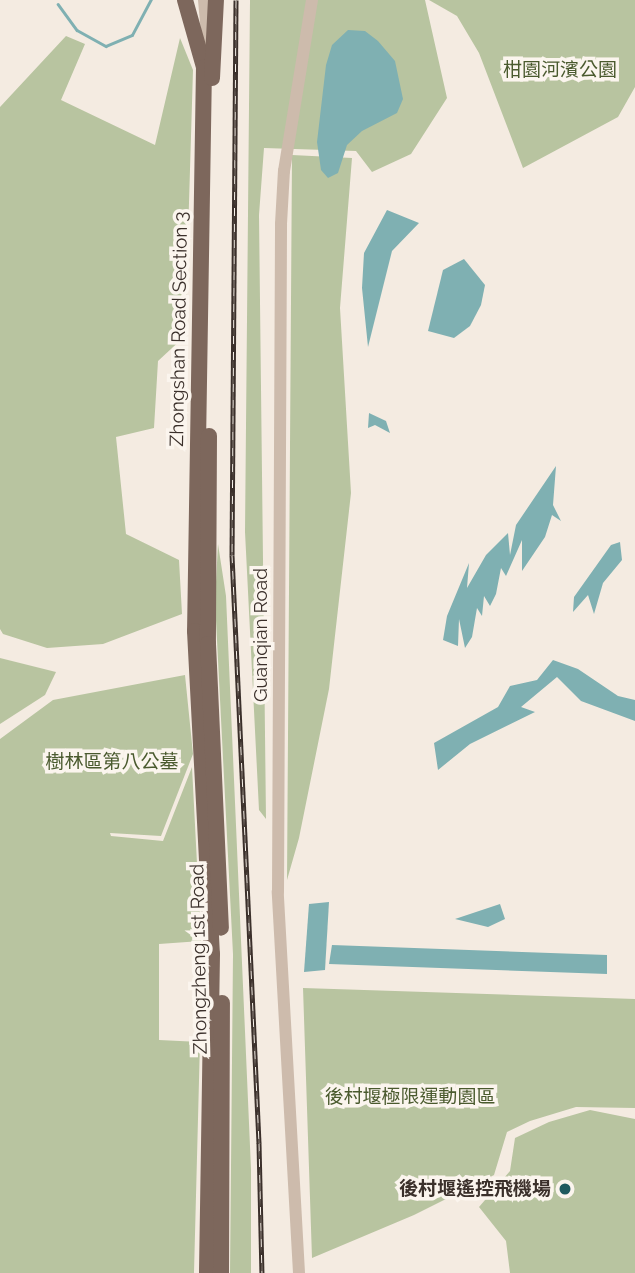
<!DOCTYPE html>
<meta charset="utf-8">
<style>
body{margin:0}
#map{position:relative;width:635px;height:1273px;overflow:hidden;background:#f4ebe1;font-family:Raleway,"Noto Sans TC",sans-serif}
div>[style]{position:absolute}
.green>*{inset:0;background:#b8c4a0}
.water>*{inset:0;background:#7fb0b2}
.stream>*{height:2.5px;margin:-1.25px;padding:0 1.25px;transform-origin:1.25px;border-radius:1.25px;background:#7fb0b2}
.minor>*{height:12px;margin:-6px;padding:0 6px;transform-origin:6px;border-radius:6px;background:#cdbbac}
.major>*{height:16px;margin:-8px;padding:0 8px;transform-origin:8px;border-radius:8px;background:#7d675c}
.rail>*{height:5px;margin-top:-2.5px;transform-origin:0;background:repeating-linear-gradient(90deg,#fbf5ee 0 8px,#3b302b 0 16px);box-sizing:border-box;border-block:2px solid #3b302b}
.dots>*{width:19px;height:19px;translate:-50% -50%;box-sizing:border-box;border:4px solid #fbf5ee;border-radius:50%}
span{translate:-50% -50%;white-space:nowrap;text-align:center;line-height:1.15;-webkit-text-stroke:7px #fbf5ee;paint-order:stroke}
.park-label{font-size:19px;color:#4a5a2e}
.street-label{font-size:19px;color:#3b302b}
.poi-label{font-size:19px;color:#3b302b;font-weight:700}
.right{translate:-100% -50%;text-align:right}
</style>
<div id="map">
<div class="green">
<div style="clip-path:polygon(250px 0,425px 0,447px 98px,411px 154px,372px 172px,356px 151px,264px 148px,259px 215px,266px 819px,259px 810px,245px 532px)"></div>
<div style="clip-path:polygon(429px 0,635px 0,635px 87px,618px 117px,523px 168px,479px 53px,457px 16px)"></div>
<div style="clip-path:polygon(66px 36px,85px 44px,61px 100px,155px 145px,180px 38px,193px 70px,185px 336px,158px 361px,154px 428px,116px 437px,126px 534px,179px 560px,182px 614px,103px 644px,47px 648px,3px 634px,0 629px,0 107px)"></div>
<div style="clip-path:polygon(292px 155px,352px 158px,340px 308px,351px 493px,329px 689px,299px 838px,287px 880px)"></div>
<div style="clip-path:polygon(218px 544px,226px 596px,251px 1169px,251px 1273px,230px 1273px,233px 954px,215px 601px)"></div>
<div style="clip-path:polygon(0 658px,56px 672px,45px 695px,0 724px)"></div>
<div style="clip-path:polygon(185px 675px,193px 754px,161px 836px,110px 833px,111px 836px,163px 841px,192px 767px,201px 941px,159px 944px,159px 1040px,200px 1042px,194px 1273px,0 1273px,0 739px,53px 700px)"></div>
<div style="clip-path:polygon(303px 988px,635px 999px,635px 1108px,576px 1107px,530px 1121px,507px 1132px,494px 1175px,414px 1215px,312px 1258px)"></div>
<div style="clip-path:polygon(590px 1110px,635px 1119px,635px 1273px,510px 1273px,506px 1241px,479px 1207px,510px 1171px,515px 1138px,549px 1122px)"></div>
</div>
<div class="water">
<div style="clip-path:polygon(348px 30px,365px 31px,378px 41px,395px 61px,403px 99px,397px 113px,362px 131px,347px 145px,338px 173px,328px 178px,321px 170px,317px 142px,326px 65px,332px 45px)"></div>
<div style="clip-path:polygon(387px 210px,419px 223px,392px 251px,368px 347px,362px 288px,364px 253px)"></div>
<div style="clip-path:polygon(464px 259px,485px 285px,481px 305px,470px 326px,454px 338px,428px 331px,443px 270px)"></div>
<div style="clip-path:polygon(369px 413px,386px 421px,390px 433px,375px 425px,368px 428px)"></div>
<div style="clip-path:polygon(556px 466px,553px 505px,561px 521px,552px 515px,545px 537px,522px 571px,522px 540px,506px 576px,501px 568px,496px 594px,490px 606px,484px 596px,482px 616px,477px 608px,472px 637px,465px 648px,459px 619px,458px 646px,443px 640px,447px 616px,469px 563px,467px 588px,486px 555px,508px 533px,510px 555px,516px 525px)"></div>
<div style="clip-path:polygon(620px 542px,622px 560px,603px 583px,594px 614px,588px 595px,573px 612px,574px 597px,611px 545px)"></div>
<div style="clip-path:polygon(553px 660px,578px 669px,618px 696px,635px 700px,635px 721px,581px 701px,557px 677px,521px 707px,535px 712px,470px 744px,438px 770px,434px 743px,498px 707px,510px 686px,537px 680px)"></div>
<div style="clip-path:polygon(329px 902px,325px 970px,304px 972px,309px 904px)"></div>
<div style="clip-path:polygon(500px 904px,505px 919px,488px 927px,455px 919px)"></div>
<div style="clip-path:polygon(332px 945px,607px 955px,607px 974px,329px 964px)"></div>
</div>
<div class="stream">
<div style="left:58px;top:4px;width:32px;rotate:54deg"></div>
<div style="left:77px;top:30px;width:33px;rotate:29deg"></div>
<div style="left:106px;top:46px;width:28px;rotate:-23deg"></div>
<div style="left:132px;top:35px;width:40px;rotate:-62deg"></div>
</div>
<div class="minor">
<div style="left:204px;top:0;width:45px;rotate:84.9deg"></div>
<div style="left:299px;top:1273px;width:382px;rotate:-93.2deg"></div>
<div style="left:278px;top:892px;width:668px;rotate:-89.74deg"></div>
<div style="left:281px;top:224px;width:53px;rotate:-86.8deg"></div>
<div style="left:284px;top:171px;width:173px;rotate:-80.7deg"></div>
</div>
<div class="major">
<div style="left:185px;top:0;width:70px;rotate:74.2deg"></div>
<div style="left:204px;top:67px;width:564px;rotate:90.91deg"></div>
<div style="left:195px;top:631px;width:323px;rotate:87deg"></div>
<div style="left:212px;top:954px;width:319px;rotate:90.9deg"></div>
<div style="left:212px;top:78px;width:78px;rotate:-87.1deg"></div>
<div style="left:209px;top:436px;width:208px;rotate:90.3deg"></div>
<div style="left:208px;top:644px;width:284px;rotate:87.4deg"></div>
<div style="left:221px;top:1273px;width:270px;rotate:-89.8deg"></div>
</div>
<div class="rail">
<div style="left:236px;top:0;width:555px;rotate:90.41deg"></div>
<div style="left:232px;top:555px;width:589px;rotate:87.37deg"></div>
<div style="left:259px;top:1143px;width:130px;rotate:88.7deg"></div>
</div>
<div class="dots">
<div style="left:565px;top:1189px;background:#1f5a5e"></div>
</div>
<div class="park-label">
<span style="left:560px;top:70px">柑園河濱公園</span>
<span style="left:112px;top:762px">樹林區第八公墓</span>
<span style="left:410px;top:1097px">後村堰極限運動園區</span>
</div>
<div class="street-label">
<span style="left:179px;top:329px;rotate:-89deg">Zhongshan Road Section 3</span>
<span style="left:261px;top:635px;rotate:-90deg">Guanqian Road</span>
<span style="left:199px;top:959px;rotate:-91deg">Zhongzheng 1st Road</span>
</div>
<div class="poi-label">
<span class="right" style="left:551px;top:1189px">後村堰遙控飛機場</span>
</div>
</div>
